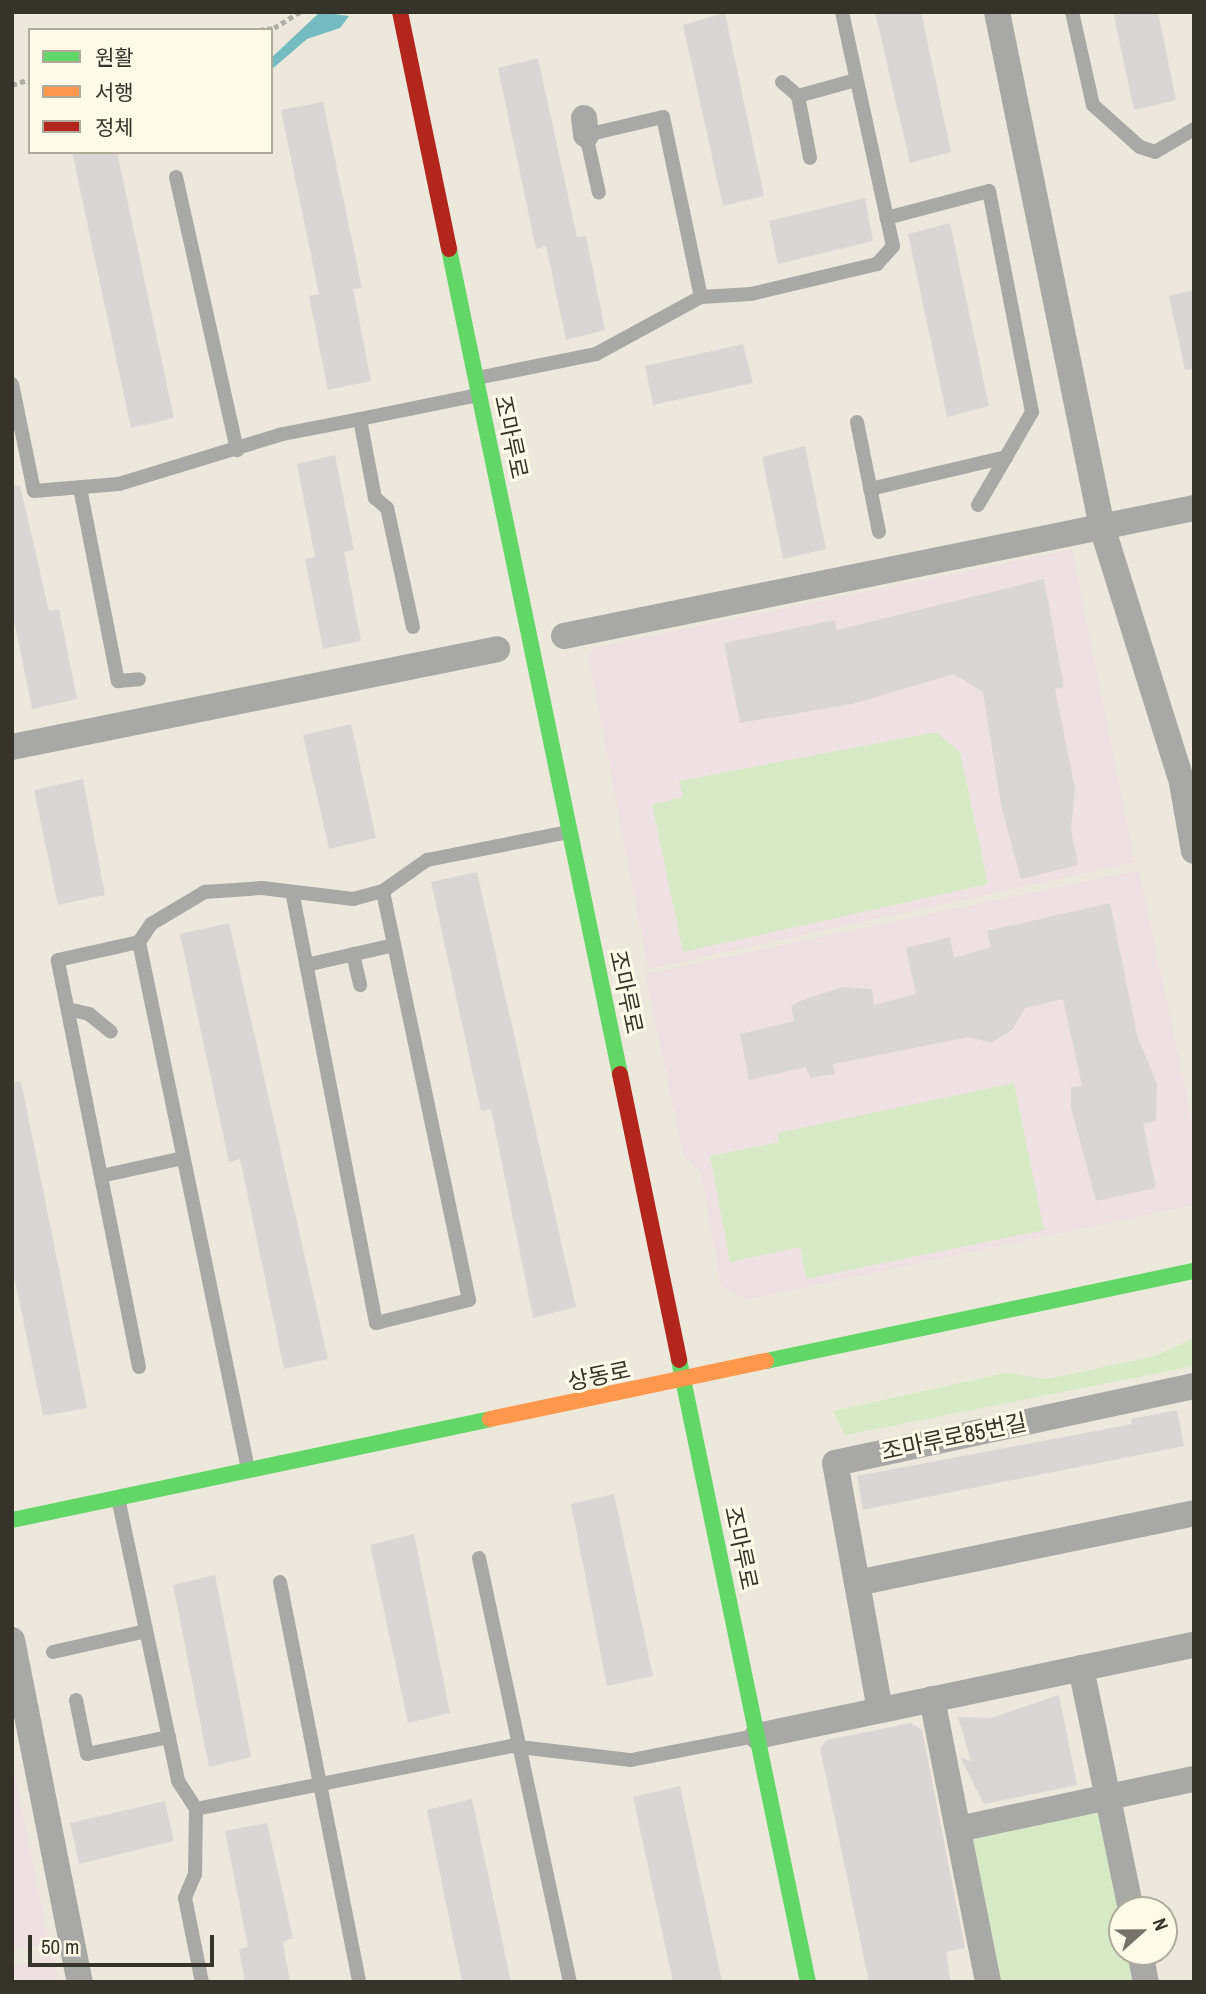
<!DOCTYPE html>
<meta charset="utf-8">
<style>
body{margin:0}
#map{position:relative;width:1206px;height:1994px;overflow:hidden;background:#ece8dc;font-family:"Archivo Narrow","Noto Sans KR",sans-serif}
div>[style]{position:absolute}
.education>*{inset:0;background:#efe1e3}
.green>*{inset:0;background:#d7eac6}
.water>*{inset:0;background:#74bcc1}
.building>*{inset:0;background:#dad6d5}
.path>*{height:4.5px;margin-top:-2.25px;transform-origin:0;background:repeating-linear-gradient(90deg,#aeada8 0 5px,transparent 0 8.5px)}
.lane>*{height:14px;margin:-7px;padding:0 7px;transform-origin:7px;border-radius:7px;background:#a8a9a6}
.street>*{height:26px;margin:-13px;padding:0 13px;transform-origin:13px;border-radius:13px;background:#a8a9a6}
.fast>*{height:16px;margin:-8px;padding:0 8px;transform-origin:8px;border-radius:8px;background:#63d668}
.slow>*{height:16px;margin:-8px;padding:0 8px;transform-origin:8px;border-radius:8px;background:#ff974d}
.jam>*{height:16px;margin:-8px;padding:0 8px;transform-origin:8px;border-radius:8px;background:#b3261e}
span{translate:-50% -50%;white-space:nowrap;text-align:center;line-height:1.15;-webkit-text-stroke:6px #fffae8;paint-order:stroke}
.street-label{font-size:23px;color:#36332b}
.frame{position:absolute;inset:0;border:14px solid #36332b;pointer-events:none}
.legend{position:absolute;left:28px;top:28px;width:245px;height:126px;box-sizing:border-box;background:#fffae8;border:2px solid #afaa9c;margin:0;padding:9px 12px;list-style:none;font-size:21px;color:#36332b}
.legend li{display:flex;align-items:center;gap:14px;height:35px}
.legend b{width:35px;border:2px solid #afaa9c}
.north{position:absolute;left:1108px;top:1896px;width:70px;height:70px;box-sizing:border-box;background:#fffae8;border:2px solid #afaa9c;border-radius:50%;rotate:69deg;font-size:19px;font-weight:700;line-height:28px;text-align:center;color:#36332b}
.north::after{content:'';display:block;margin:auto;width:24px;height:32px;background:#767269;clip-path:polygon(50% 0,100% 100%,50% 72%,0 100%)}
.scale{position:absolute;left:28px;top:1935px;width:186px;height:32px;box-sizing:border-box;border:4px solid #36332b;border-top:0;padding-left:9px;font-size:21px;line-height:24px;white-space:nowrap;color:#36332b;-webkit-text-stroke:5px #fffae8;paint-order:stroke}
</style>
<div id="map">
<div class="education">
<div style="clip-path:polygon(1072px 549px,1135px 862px,648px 969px,588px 654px,597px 647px)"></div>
<div style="clip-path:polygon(1139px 870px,1194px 1130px,1194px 1205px,745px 1300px,721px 1285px,701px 1174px,683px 1154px,645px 974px)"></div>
<div style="clip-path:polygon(12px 1760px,49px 1943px,12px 1951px)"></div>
<div style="clip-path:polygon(54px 1957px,59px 1982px,12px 1982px,12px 1965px)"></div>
</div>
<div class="green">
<div style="clip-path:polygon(936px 732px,960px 752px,988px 884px,683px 952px,652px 805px,683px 797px,679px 781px)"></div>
<div style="clip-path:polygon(1014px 1083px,1044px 1230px,806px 1279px,800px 1247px,730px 1262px,710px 1156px,779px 1142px,777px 1133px)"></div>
<div style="clip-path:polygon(1194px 1338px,1194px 1366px,845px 1435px,833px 1411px,1005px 1373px,1048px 1379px,1155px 1356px)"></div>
<div style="clip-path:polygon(1101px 1805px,1122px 1910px,1122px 1952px,1132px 1952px,1138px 1982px,999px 1982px,967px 1833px)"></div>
</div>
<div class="water">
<div style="clip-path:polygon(320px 12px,349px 16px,340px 28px,307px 39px,271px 70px,271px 58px)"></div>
</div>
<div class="building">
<div style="clip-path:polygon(875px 12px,921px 12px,951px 152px,910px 163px)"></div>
<div style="clip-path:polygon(1113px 12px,1158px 12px,1176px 100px,1134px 110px)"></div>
<div style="clip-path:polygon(725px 13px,764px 196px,723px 206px,683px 25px)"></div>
<div style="clip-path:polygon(538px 58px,577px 237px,586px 236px,605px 330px,566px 340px,546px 246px,536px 249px,498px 68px)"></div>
<div style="clip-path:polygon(323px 102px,362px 288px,353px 289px,371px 381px,328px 390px,309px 296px,319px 294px,281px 110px)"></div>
<div style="clip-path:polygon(72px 152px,117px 152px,174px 418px,131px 428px)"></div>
<div style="clip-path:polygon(865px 198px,873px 241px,778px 264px,769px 221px)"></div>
<div style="clip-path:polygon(950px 223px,989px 406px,947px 417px,908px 234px)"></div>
<div style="clip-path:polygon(1194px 290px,1194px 369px,1185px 370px,1169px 296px)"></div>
<div style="clip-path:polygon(743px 344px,753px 383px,653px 405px,645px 366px)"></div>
<div style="clip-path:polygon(805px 446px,826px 549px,783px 559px,762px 457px)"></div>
<div style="clip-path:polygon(335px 455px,354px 550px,344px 552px,361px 641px,323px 649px,305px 559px,315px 557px,297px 464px)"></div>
<div style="clip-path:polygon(20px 485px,49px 611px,59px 609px,77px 699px,32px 709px,12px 610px,12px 486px)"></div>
<div style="clip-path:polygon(1044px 579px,1064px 687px,1055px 689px,1075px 788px,1071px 829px,1078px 865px,1021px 879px,1001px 805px,983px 692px,954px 674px,852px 704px,740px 723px,724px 643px,835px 620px,837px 630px)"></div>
<div style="clip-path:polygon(351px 724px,376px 838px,329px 849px,303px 735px)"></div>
<div style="clip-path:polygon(83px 779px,105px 895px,58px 905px,34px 790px)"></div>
<div style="clip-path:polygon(477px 872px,576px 1307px,533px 1318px,491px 1109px,481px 1111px,431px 882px)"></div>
<div style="clip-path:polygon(1110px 903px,1137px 1035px,1157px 1084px,1156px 1121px,1143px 1124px,1156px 1188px,1096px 1201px,1071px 1108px,1071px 1087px,1082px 1086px,1063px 999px,1025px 1008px,1012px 1030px,991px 1043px,969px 1037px,833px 1064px,835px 1074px,810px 1078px,806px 1067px,749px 1080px,740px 1034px,794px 1021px,791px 1006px,800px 1001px,843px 987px,872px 989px,874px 1005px,916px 994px,906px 948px,950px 937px,954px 958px,991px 947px,987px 931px)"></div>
<div style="clip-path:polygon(229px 923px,328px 1359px,284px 1369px,240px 1159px,229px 1162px,180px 934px)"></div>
<div style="clip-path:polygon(21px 1081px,87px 1408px,43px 1416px,12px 1266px,12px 1082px)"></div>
<div style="clip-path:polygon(1177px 1410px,1184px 1446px,863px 1510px,857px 1476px,1132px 1424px,1131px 1419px)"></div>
<div style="clip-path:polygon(614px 1494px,653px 1676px,607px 1686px,571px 1504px)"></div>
<div style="clip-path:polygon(414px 1534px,450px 1713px,408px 1723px,370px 1545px)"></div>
<div style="clip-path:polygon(215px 1575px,251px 1757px,209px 1767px,173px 1585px)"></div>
<div style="clip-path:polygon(1059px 1695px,1077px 1785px,984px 1804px,960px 1757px,971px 1761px,958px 1717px,991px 1718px)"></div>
<div style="clip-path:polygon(911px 1723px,922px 1730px,965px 1948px,946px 1952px,951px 1982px,869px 1982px,820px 1748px,827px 1740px)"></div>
<div style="clip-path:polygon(680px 1786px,722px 1982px,673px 1982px,633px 1797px)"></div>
<div style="clip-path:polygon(472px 1799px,511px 1982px,462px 1982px,427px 1810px)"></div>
<div style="clip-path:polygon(165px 1801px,174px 1841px,79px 1864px,70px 1823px)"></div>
<div style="clip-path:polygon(267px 1823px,293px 1938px,283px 1942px,290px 1982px,245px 1982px,239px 1949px,248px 1947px,225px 1831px)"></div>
</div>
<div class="path">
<div style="left:259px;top:30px;width:15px;rotate:-8deg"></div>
<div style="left:274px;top:28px;width:31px;rotate:-32deg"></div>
<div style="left:12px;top:85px;width:19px;rotate:-18deg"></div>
</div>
<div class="lane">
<div style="left:1072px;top:12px;width:95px;rotate:77.3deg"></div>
<div style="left:1093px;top:105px;width:63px;rotate:41.8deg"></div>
<div style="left:1140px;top:147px;width:16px;rotate:18deg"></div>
<div style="left:1155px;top:152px;width:45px;rotate:-30.5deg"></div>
<div style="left:782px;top:82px;width:21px;rotate:41deg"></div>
<div style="left:798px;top:96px;width:60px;rotate:-15.4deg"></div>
<div style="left:798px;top:96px;width:63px;rotate:79deg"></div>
<div style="left:176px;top:177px;width:280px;rotate:77.4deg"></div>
<div style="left:701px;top:297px;width:50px;rotate:-3.4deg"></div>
<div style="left:751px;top:294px;width:130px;rotate:-13.4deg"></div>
<div style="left:877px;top:264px;width:24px;rotate:-48deg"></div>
<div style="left:893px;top:246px;width:239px;rotate:-102.3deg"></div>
<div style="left:477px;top:378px;width:121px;rotate:-11.4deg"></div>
<div style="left:596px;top:354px;width:119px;rotate:-28.5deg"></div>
<div style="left:701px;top:297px;width:184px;rotate:-101.9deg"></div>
<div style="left:663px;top:117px;width:79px;rotate:166.8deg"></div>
<div style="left:586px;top:135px;width:59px;rotate:77.4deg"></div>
<div style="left:12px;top:384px;width:109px;rotate:78.4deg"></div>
<div style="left:34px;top:491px;width:85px;rotate:-4.7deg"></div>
<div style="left:119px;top:484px;width:171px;rotate:-17deg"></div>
<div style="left:283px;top:434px;width:78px;rotate:-11deg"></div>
<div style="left:857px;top:422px;width:112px;rotate:78.7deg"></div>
<div style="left:80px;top:488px;width:197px;rotate:78.9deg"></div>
<div style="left:118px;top:681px;width:21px;rotate:-5deg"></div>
<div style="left:870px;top:489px;width:140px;rotate:-13.2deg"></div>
<div style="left:1006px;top:457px;width:52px;rotate:-60deg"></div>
<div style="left:1032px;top:412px;width:225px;rotate:-101deg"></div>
<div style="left:989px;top:191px;width:106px;rotate:165.3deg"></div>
<div style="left:978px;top:505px;width:56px;rotate:-59.7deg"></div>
<div style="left:413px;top:627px;width:122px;rotate:-102.3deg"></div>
<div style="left:387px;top:508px;width:16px;rotate:-140deg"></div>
<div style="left:375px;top:498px;width:80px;rotate:-100.8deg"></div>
<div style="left:360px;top:419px;width:120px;rotate:-11.5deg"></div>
<div style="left:293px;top:896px;width:435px;rotate:79deg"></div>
<div style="left:376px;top:1323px;width:96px;rotate:-13.9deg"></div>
<div style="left:469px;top:1300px;width:418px;rotate:-101.9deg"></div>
<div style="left:353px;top:954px;width:32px;rotate:77deg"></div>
<div style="left:306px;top:965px;width:90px;rotate:-12.8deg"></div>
<div style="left:68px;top:1009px;width:22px;rotate:13deg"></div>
<div style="left:89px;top:1014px;width:28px;rotate:39deg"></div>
<div style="left:101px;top:1176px;width:84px;rotate:-12.4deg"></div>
<div style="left:139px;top:1367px;width:415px;rotate:-101.3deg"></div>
<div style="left:58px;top:960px;width:83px;rotate:-12.5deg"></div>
<div style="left:248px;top:1469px;width:538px;rotate:-101.69deg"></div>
<div style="left:139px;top:942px;width:22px;rotate:-56deg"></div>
<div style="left:151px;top:924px;width:63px;rotate:-30.7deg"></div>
<div style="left:205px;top:892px;width:57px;rotate:-4deg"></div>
<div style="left:262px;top:888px;width:92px;rotate:6.9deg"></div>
<div style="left:353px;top:899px;width:31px;rotate:-15deg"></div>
<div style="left:383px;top:891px;width:54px;rotate:-35.2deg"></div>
<div style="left:427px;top:860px;width:145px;rotate:-11.2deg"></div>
<div style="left:118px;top:1498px;width:289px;rotate:78deg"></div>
<div style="left:178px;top:1781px;width:33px;rotate:57deg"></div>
<div style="left:196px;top:1809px;width:321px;rotate:-11.3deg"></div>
<div style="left:511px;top:1746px;width:121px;rotate:6.7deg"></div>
<div style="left:631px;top:1760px;width:127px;rotate:-10.9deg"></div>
<div style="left:479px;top:1558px;width:434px;rotate:77.9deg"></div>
<div style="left:280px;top:1582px;width:408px;rotate:78.8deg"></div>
<div style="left:53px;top:1652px;width:95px;rotate:-12.7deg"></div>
<div style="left:76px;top:1700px;width:55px;rotate:78.5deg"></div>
<div style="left:87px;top:1754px;width:84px;rotate:-11.7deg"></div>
<div style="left:196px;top:1809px;width:65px;rotate:90.9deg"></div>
<div style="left:195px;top:1874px;width:26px;rotate:113deg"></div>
<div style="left:185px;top:1898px;width:86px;rotate:78.6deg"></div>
</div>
<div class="street">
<div style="left:997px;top:12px;width:526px;rotate:78.48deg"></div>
<div style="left:1102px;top:527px;width:268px;rotate:72.6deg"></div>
<div style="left:1182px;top:783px;width:69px;rotate:80deg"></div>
<div style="left:584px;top:118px;width:17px;rotate:83deg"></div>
<div style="left:564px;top:636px;width:643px;rotate:-11.48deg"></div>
<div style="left:12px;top:747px;width:495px;rotate:-11.4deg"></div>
<div style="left:857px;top:1583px;width:344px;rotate:-11.7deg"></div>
<div style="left:12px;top:1640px;width:349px;rotate:78.8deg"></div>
<div style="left:1081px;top:1668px;width:247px;rotate:78.3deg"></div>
<div style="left:932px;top:1699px;width:288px;rotate:78.8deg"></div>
<div style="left:880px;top:1710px;width:251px;rotate:-100.3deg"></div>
<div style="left:835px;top:1463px;width:367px;rotate:-12.1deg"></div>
<div style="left:757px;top:1736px;width:446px;rotate:-11.8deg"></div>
<div style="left:958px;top:1829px;width:241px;rotate:-12deg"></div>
<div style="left:1140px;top:1952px;width:31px;rotate:79deg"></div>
</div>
<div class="fast">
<div style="left:449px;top:249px;width:843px;rotate:78.29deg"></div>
<div style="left:679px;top:1360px;width:635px;rotate:78.28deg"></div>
<div style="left:766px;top:1361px;width:437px;rotate:-11.9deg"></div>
<div style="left:12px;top:1520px;width:489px;rotate:-11.9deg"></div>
</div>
<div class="slow">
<div style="left:490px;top:1419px;width:282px;rotate:-11.9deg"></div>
</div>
<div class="jam">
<div style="left:400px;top:12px;width:242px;rotate:78.3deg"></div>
<div style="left:620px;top:1074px;width:292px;rotate:78.3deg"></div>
</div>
<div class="street-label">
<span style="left:511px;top:437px;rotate:78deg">조마루로</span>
<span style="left:626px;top:992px;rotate:78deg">조마루로</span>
<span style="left:599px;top:1376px;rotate:-12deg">상동로</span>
<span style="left:954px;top:1437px;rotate:-12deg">조마루로85번길</span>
<span style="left:741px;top:1548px;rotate:78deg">조마루로</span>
</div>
<div class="frame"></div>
<ul class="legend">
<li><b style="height:9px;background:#63d668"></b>원활</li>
<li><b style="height:9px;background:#ff974d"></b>서행</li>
<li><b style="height:9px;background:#b3261e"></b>정체</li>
</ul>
<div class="north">N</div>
<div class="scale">50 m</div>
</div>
